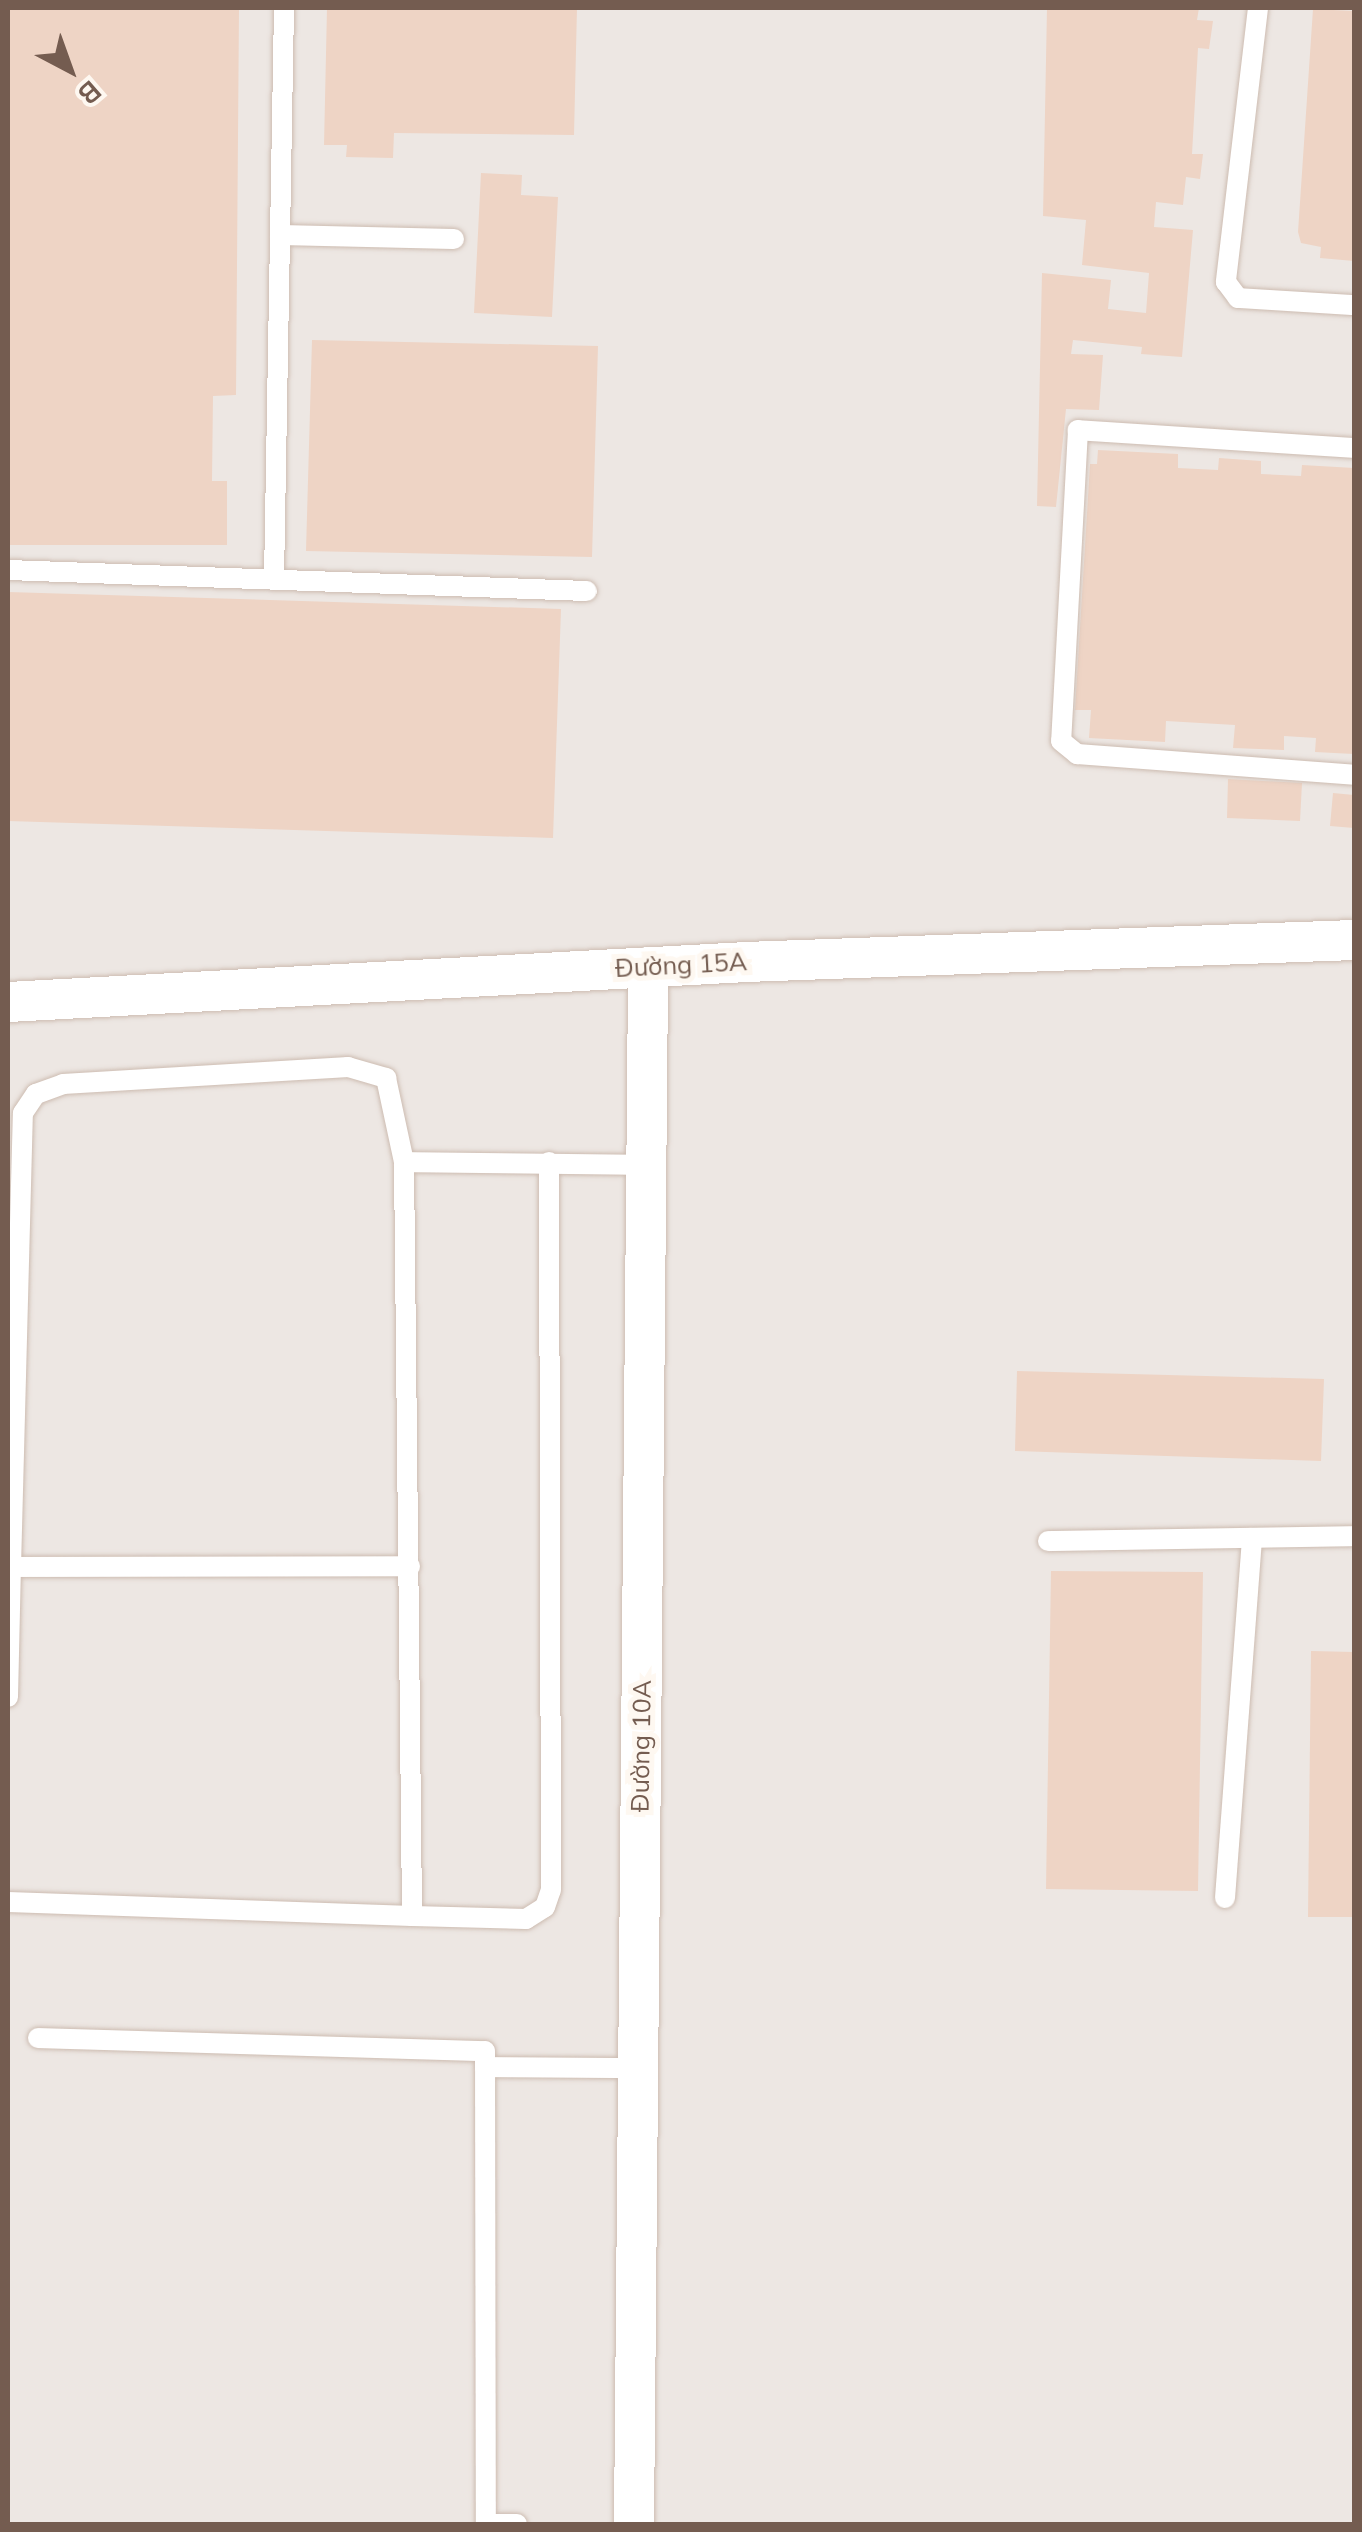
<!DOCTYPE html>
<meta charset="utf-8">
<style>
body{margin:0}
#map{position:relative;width:1362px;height:2532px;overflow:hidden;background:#fbf4eb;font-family:Mulish,sans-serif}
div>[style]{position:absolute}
.industrial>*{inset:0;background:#ede7e3}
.building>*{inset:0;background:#eed4c5}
.roads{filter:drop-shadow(0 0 2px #cdbcb1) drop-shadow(0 0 2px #cdbcb1)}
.lane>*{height:20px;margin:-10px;padding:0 10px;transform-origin:10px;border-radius:10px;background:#fff}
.street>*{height:40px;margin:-20px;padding:0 20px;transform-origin:20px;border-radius:20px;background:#fff}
span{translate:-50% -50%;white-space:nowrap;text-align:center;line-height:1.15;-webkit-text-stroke:10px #fef8f1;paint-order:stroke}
.street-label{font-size:25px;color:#745c50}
.frame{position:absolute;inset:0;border:10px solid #745c50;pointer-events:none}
.north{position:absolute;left:20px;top:20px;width:100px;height:100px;-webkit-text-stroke:8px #fef8f1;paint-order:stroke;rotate:139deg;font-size:28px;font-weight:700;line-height:40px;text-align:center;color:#745c50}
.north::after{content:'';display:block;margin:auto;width:35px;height:45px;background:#745c50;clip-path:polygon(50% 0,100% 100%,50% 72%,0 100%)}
</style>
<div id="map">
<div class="industrial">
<div style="clip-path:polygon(8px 8px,1354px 8px,1354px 2524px,8px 2524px)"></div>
</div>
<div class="building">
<div style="clip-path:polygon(8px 8px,239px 8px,236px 395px,213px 396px,212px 481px,227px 481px,227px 545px,8px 545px)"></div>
<div style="clip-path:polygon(327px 8px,577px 8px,574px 135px,394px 133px,393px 158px,346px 157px,347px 145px,324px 145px)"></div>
<div style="clip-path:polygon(1047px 8px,1199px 8px,1197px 20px,1213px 21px,1209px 49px,1198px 48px,1192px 154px,1203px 154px,1200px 179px,1186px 177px,1183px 205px,1156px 202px,1154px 227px,1193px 230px,1182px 357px,1141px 354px,1142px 347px,1073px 340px,1071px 354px,1103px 355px,1099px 410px,1066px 409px,1056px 507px,1037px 506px,1042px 273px,1111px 280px,1108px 309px,1146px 313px,1149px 273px,1082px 265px,1086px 220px,1043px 216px)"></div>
<div style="clip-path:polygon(1313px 9px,1354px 11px,1354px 261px,1320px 258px,1321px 247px,1301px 243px,1298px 232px)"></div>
<div style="clip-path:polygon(481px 173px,522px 175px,521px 195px,558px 197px,552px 317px,474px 313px)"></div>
<div style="clip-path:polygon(312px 340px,598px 346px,592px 557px,306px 551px)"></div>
<div style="clip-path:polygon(1098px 450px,1178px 454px,1178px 468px,1218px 470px,1219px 458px,1261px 461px,1261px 474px,1301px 476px,1302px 465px,1354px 468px,1354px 754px,1315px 752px,1316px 738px,1284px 736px,1284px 750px,1233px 748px,1235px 725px,1166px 721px,1165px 742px,1089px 738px,1091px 710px,1075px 710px,1090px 464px,1097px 464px)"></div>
<div style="clip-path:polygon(8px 592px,561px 609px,553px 838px,8px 821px)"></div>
<div style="clip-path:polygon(1228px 779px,1302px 783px,1300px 821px,1227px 818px)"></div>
<div style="clip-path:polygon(1333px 793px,1354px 795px,1354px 828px,1330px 826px)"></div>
<div style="clip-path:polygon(1017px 1371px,1324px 1379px,1321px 1461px,1015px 1451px)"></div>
<div style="clip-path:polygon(1051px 1571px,1203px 1572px,1198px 1891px,1046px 1889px)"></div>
<div style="clip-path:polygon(1311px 1651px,1354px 1652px,1354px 1917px,1308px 1917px)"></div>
</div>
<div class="roads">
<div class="lane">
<div style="left:1258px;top:8px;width:276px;rotate:96.7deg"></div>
<div style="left:1226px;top:282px;width:20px;rotate:53deg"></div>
<div style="left:1238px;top:298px;width:116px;rotate:3.5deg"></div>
<div style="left:280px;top:235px;width:174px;rotate:1.3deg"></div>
<div style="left:1354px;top:448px;width:277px;rotate:-176.3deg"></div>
<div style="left:1078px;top:430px;width:311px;rotate:93.1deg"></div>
<div style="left:1061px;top:741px;width:21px;rotate:39deg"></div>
<div style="left:1077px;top:754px;width:278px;rotate:4.3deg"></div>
<div style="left:8px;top:570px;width:579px;rotate:2.08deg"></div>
<div style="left:274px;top:580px;width:572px;rotate:-89deg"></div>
<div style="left:404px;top:1162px;width:242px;rotate:0.7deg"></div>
<div style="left:1048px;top:1541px;width:306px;rotate:-0.9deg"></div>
<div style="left:11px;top:1567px;width:454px;rotate:-88.5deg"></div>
<div style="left:23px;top:1113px;width:23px;rotate:-56deg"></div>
<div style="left:36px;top:1094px;width:29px;rotate:-20deg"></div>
<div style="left:63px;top:1084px;width:286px;rotate:-3.4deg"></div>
<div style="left:348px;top:1067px;width:40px;rotate:16deg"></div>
<div style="left:386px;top:1078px;width:86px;rotate:77.9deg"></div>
<div style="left:404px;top:1162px;width:754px;rotate:89.39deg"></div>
<div style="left:412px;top:1916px;width:114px;rotate:1.5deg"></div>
<div style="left:526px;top:1919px;width:22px;rotate:-32deg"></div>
<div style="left:545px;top:1907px;width:18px;rotate:-71deg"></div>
<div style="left:551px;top:1890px;width:728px;rotate:-90.16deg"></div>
<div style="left:8px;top:1697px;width:130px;rotate:-88.7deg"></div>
<div style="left:11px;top:1567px;width:399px;rotate:-0.1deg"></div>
<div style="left:1225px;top:1898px;width:361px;rotate:-85.7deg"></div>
<div style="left:8px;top:1902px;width:404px;rotate:2deg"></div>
<div style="left:38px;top:2038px;width:447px;rotate:1.7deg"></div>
<div style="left:485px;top:2051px;width:473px;rotate:89.9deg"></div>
<div style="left:486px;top:2524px;width:31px"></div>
<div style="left:485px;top:2067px;width:153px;rotate:0.4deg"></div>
</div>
<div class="street">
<div style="left:8px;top:1002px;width:739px;rotate:-3.1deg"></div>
<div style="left:746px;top:962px;width:608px;rotate:-2.07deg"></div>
<div style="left:634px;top:2524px;width:1557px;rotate:-89.48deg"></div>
</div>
</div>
<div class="street-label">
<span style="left:681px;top:965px;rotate:-3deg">Đường 15A</span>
<span style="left:641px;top:1746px;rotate:-89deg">Đường 10A</span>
</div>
<div class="frame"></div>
<div class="north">B</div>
</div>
